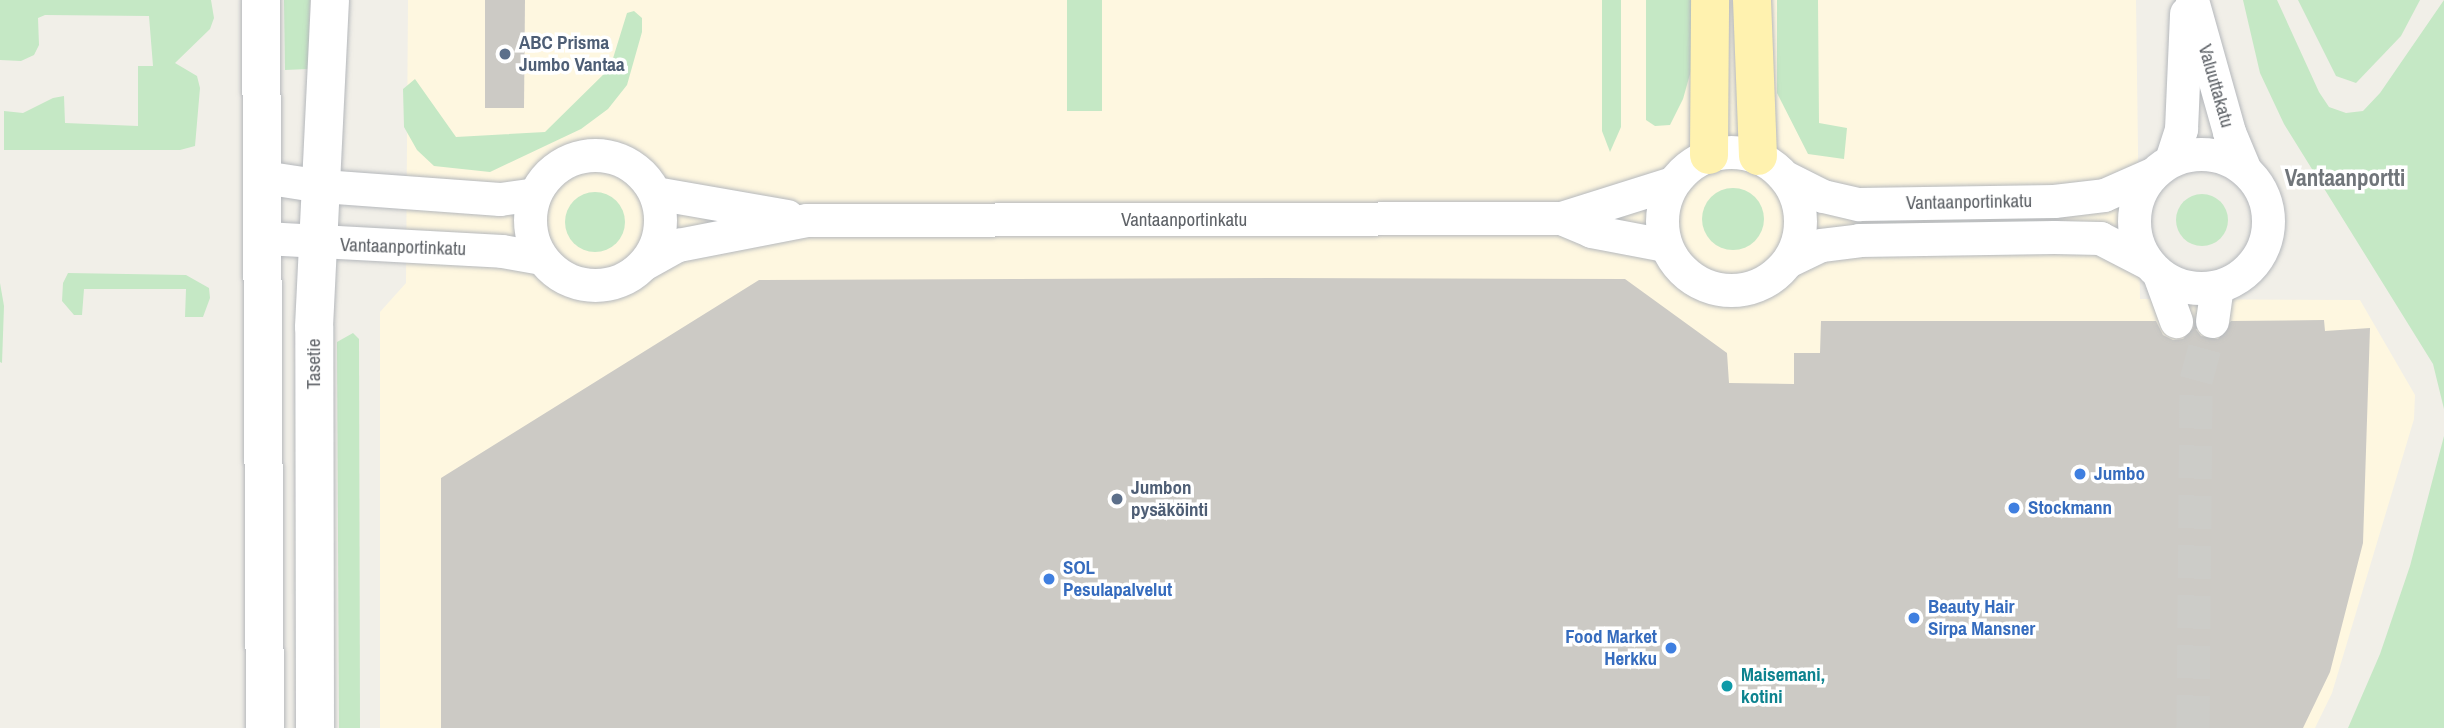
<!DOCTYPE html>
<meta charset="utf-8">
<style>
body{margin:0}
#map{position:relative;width:2444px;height:728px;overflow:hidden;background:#f1efe8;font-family:"Archivo Narrow",sans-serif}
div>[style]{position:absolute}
.commercial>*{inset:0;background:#fef7e0}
.green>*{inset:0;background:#c5e8c5}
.round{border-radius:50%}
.building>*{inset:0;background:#cccac5}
.street-tunnel>*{height:33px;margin-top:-16.5px;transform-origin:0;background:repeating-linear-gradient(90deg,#ccccc8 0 33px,transparent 0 50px)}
.roads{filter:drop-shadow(0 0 2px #b5b8bc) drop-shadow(0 0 2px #b5b8bc)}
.street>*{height:33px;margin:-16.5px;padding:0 16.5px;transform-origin:16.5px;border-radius:16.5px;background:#fff}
.street>.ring{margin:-16.5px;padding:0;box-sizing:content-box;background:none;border:33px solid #fff;border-radius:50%}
.secondary>*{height:38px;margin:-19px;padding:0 19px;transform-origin:19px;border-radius:19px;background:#fff}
.primary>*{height:38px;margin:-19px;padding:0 19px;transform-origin:19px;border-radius:19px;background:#fff2af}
.dots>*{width:19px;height:19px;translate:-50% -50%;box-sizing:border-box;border:4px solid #fff;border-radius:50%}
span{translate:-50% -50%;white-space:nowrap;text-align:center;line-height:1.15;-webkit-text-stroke:7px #fff;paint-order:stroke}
.service-label{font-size:19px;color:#4e5e75;font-weight:700}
.left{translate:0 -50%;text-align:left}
.street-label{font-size:19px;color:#5f6368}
.shop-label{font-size:19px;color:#366cbe;font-weight:700}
.right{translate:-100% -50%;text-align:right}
.culture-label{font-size:19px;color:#0d838f;font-weight:700}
.quarter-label{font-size:23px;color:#70757a;font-weight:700}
</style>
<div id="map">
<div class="commercial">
<div style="clip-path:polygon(408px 0,2136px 0,2140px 299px,2360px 300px,2415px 395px,2414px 419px,2332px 693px,2315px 728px,380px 728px,380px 312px,406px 283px)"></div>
</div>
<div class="green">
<div style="clip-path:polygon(0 0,211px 0,214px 18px,210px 29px,175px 63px,197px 76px,200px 88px,195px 146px,180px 150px,4px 150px,4px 111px,23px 113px,53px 98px,64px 96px,65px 123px,138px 126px,138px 66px,153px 66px,149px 16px,45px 15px,38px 18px,39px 45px,34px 55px,21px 61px,0 60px)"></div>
<div style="clip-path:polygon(284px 0,310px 0,308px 69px,285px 70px)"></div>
<div style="clip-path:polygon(1067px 0,1102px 0,1102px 111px,1067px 111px)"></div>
<div style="clip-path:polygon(1602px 0,1621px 0,1621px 127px,1610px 152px,1602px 131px)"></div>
<div style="clip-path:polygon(1646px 0,1696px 0,1696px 53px,1683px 99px,1670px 125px,1655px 126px,1646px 120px)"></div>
<div style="clip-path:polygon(1777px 0,1818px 0,1819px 123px,1847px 128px,1844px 159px,1808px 154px,1777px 93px)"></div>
<div style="clip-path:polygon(2243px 0,2277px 0,2319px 92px,2329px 107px,2346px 113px,2363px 111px,2380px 93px,2444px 0,2444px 409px,2433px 364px,2284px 124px,2260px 73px)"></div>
<div style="clip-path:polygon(2298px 0,2420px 0,2401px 36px,2356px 83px,2336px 76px)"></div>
<div style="clip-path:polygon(634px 11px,642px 18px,642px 32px,627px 85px,608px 109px,581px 129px,490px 172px,434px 166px,417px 150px,404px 127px,403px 89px,415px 79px,456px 137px,545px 132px,610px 68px,627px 13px)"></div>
<div class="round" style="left:1702px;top:188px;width:62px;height:62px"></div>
<div class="round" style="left:565px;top:192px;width:60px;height:60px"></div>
<div class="round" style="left:2176px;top:194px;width:52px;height:52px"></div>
<div style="clip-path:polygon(68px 273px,186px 275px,209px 288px,210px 298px,203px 317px,185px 317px,186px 289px,84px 289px,82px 315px,74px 315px,62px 301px,63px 283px)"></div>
<div style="clip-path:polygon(0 283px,4px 306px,2px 363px,0 362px)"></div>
<div style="clip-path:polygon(353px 333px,359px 339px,360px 728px,339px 728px,337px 342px)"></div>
<div style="clip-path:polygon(2444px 436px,2444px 728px,2348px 728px,2380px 654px,2410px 566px)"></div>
</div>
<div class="building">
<div style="clip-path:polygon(485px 0,525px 0,524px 108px,485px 108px)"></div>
<div style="clip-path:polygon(1277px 278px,1625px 279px,1727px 353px,1729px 383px,1794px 384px,1794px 353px,1820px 353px,1821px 321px,2156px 321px,2163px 335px,2173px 340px,2183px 339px,2194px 327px,2201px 336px,2218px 339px,2231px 321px,2324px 320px,2325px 331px,2370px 328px,2363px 543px,2330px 672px,2303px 728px,441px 728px,441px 478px,759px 280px)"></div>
</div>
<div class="street-tunnel">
<div style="left:2193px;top:728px;width:348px;rotate:-89.5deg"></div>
<div style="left:2196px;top:380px;width:61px;rotate:-74.8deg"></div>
</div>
<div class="roads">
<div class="street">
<div style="left:2192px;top:0;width:137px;rotate:74.3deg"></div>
<div style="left:2229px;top:132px;width:41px;rotate:67.2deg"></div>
<div class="ring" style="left:1662px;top:152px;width:105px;height:105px"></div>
<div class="ring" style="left:2134px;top:154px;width:101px;height:101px"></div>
<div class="ring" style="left:530px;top:155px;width:97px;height:97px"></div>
<div style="left:2171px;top:160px;width:33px;rotate:-72deg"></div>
<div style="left:2181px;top:129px;width:116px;rotate:-87.5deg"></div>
<div style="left:263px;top:177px;width:60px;rotate:8.7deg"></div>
<div style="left:322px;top:186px;width:178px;rotate:4.2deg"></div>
<div style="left:500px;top:199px;width:34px;rotate:-8deg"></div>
<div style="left:1787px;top:178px;width:40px;rotate:26.6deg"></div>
<div style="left:1823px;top:196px;width:37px;rotate:13deg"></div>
<div style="left:1859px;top:204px;width:195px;rotate:-0.9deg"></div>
<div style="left:2054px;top:201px;width:50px;rotate:-6.8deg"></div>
<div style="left:2104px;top:195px;width:52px;rotate:-23.6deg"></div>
<div style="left:655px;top:193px;width:134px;rotate:9.9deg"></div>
<div style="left:1561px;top:218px;width:33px;rotate:23deg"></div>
<div style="left:1591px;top:231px;width:75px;rotate:10.7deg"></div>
<div style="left:264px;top:238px;width:238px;rotate:3.1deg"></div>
<div style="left:502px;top:251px;width:40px;rotate:10deg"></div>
<div style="left:1790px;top:260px;width:34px;rotate:-26deg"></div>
<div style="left:1821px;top:245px;width:38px;rotate:-7deg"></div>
<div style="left:1859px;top:240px;width:195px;rotate:-0.9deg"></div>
<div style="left:2054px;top:237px;width:46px;rotate:1.2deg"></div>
<div style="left:2100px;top:238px;width:54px;rotate:27.5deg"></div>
<div style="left:645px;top:263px;width:38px;rotate:-29deg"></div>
<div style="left:678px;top:245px;width:131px;rotate:-11deg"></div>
<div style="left:807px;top:220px;width:754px;rotate:-0.15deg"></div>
<div style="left:1561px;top:218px;width:116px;rotate:-17.5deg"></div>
<div style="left:2160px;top:277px;width:47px;rotate:70deg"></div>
<div style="left:2212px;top:321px;width:34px;rotate:-82deg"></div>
</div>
<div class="secondary">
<div style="left:261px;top:0;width:728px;rotate:89.69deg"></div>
<div style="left:315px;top:728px;width:401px;rotate:-90.1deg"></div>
<div style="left:314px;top:327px;width:327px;rotate:-87.2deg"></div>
</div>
<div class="primary">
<div style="left:1752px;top:0;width:156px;rotate:87.8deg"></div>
<div style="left:1709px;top:155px;width:155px;rotate:-89.6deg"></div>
</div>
</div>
<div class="dots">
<div style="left:505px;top:54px;background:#5c6f8a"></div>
<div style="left:2080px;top:474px;background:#3f7fe0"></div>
<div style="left:1117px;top:499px;background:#5c6f8a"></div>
<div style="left:2014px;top:508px;background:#3f7fe0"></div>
<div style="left:1049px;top:579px;background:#3f7fe0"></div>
<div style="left:1914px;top:618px;background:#3f7fe0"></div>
<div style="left:1671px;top:648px;background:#3f7fe0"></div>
<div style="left:1727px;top:686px;background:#0f9aa8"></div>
</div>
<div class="service-label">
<span class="left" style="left:519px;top:54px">ABC Prisma<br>Jumbo Vantaa</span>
<span class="left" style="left:1131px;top:499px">Jumbon<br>pysäköinti</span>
</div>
<div class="street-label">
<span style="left:2216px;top:86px;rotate:74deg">Valuuttakatu</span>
<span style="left:1969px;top:202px;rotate:-1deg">Vantaanportinkatu</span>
<span style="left:1184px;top:220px">Vantaanportinkatu</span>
<span style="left:403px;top:247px;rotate:2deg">Vantaanportinkatu</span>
<span style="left:314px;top:364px;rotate:-90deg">Tasetie</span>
</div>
<div class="shop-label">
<span class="left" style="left:2094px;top:474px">Jumbo</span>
<span class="left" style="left:2028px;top:508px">Stockmann</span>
<span class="left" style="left:1063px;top:579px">SOL<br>Pesulapalvelut</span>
<span class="left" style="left:1928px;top:618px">Beauty Hair<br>Sirpa Mansner</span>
<span class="right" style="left:1657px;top:648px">Food Market<br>Herkku</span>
</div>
<div class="culture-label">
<span class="left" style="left:1741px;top:686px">Maisemani,<br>kotini</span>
</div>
<div class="quarter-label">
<span style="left:2345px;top:178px">Vantaanportti</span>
</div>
</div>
